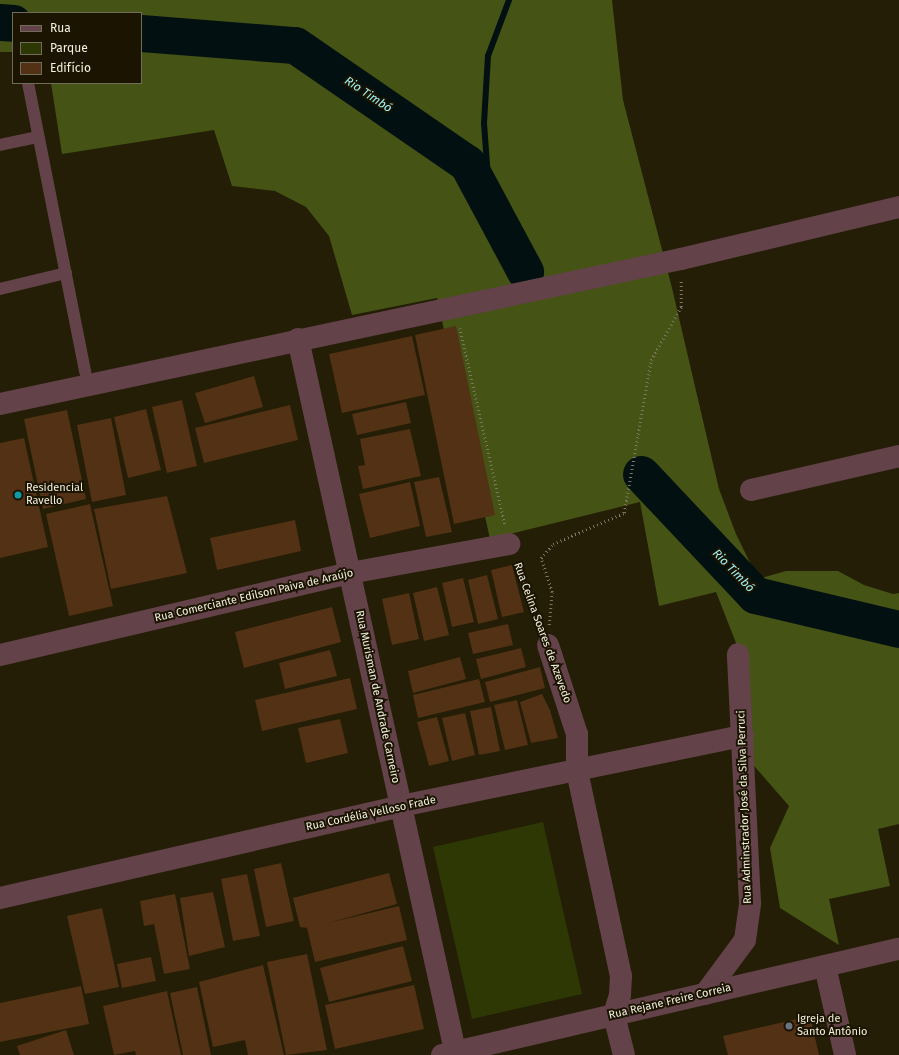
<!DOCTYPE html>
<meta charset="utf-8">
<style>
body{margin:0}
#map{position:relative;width:899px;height:1055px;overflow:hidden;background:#231e05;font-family:"Fira Sans",sans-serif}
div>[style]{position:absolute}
.green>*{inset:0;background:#2e3805}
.forest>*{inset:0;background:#455315}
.stream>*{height:6px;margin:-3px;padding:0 3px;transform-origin:3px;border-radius:3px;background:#031012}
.river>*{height:37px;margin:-18.5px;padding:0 18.5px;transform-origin:18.5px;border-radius:18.5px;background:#031012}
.building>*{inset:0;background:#523114}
.path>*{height:2.5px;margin-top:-1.25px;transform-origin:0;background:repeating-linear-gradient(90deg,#7b7762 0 1px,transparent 0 4px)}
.service>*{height:12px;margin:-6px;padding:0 6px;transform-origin:6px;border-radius:6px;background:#644249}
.minor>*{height:22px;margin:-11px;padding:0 11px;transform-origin:11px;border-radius:11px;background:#644249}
.tertiary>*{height:22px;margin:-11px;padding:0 11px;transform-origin:11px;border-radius:11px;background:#644249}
.dots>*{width:11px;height:11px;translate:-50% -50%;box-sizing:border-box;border:2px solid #1a1400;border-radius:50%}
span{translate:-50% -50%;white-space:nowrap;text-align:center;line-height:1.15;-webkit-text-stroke:4px #1a1400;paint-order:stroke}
.poi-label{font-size:11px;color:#f2efe0}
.left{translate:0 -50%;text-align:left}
.street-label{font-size:11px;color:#f2efe0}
.water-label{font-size:12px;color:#a0f4fd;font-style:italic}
.legend{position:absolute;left:12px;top:12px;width:130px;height:72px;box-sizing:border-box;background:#1a1400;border:1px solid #706c5a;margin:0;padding:5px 7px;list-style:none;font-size:12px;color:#f2efe0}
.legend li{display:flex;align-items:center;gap:8px;height:20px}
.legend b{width:20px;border:1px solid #706c5a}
</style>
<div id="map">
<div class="green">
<div style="clip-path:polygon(543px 822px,582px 994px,472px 1019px,433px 847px)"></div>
</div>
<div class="forest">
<div style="clip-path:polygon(0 0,612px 0,623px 100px,672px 288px,719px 489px,736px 534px,758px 579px,786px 571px,838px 571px,864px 585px,893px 594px,899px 593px,899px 824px,878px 829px,890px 886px,829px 899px,839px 945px,780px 908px,770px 848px,789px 806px,735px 744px,736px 643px,716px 592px,659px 606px,640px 502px,490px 539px,437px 298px,352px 315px,329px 236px,306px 207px,275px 191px,232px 186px,214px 130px,62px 154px,51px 83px,141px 83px,141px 13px,13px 13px,13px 52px,0 52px)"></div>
</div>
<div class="stream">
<div style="left:490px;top:205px;width:82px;rotate:-94.2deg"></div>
<div style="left:484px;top:123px;width:67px;rotate:-86.6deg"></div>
<div style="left:488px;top:56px;width:60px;rotate:-69.4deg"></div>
</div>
<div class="river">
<div style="left:0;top:22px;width:13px;rotate:4deg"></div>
<div style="left:141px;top:33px;width:154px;rotate:4.5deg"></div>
<div style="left:295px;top:45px;width:209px;rotate:34.5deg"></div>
<div style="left:467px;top:163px;width:123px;rotate:61.8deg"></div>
<div style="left:641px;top:474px;width:166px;rotate:46.7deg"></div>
<div style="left:755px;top:595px;width:148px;rotate:13.3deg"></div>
</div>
<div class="building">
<div style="clip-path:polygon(456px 326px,495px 515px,454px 524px,415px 335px)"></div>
<div style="clip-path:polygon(412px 336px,425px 395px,342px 413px,329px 354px)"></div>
<div style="clip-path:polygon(254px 376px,263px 407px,205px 423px,195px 393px)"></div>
<div style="clip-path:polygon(182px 400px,197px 466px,167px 473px,152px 407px)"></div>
<div style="clip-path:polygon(406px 402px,411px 423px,357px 435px,352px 414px)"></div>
<div style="clip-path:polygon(290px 405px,298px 440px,204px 463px,195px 428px)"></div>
<div style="clip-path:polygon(146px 409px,161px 470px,128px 478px,114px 417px)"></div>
<div style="clip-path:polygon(67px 410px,86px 499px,43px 509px,24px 419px)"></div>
<div style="clip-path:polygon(111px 418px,126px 495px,92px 502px,77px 425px)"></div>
<div style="clip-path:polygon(410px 429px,421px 476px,363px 489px,358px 466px,365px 465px,360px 439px)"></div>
<div style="clip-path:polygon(24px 438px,48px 547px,0 558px,0 443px)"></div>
<div style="clip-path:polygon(439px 477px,452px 532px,426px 537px,414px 482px)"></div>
<div style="clip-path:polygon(410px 482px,420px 526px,370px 538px,359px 494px)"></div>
<div style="clip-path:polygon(167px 496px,187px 573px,111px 589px,94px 509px)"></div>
<div style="clip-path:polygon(90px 504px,113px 606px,69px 616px,46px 514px)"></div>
<div style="clip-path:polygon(295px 520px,301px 551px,217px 570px,210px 538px)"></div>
<div style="clip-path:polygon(512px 565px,524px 612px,502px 617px,491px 570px)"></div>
<div style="clip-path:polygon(487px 575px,498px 619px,478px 624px,468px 580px)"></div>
<div style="clip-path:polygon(463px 578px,474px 622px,452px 627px,442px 583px)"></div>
<div style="clip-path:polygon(437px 587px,449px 635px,424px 641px,413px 593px)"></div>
<div style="clip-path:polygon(409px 593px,419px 639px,392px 645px,382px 599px)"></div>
<div style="clip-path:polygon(332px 607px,341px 642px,244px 668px,235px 632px)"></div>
<div style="clip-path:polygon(508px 624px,513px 645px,473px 654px,468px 633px)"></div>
<div style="clip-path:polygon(521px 648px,526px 667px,481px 679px,476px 659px)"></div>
<div style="clip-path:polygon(330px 650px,337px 676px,285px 689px,279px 663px)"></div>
<div style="clip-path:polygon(460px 657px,466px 679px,413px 693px,408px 671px)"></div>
<div style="clip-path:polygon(540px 667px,545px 688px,490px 702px,485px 682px)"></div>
<div style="clip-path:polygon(350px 678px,357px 709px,262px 731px,255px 700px)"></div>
<div style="clip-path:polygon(479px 679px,485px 702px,418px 718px,413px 695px)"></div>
<div style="clip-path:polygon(542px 694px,550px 710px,558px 738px,531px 743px,520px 702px)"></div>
<div style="clip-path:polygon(517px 700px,528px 745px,505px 750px,494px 705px)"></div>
<div style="clip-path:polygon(491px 707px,500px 751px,479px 755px,470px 711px)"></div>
<div style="clip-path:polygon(465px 713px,475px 755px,452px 761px,442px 718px)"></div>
<div style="clip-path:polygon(437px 717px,449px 761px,429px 766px,417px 722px)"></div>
<div style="clip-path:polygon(340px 719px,348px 753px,306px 763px,298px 728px)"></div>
<div style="clip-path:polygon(281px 863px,294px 921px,266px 927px,254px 869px)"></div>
<div style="clip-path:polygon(389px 873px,397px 904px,328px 923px,399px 906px,407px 940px,315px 962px,307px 928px,300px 927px,293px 898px)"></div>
<div style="clip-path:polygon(247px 874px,260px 936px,233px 941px,221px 879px)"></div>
<div style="clip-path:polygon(213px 892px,225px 947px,189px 956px,180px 898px)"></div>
<div style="clip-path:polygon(175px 894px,190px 969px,164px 974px,154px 924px,144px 926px,140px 901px)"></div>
<div style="clip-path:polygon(102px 908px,119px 987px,85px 994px,67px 916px)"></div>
<div style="clip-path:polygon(403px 946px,412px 981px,329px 1002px,320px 968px)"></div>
<div style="clip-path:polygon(307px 954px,327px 1050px,286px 1055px,267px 962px)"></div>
<div style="clip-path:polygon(151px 957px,156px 981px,122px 988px,117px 964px)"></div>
<div style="clip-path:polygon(263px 965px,284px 1055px,248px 1055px,245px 1040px,213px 1047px,199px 982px)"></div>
<div style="clip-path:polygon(414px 985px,424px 1029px,335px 1049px,325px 1005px)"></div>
<div style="clip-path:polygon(81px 986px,89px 1024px,0 1042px,0 1003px)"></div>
<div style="clip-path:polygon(197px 987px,211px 1055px,183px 1055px,170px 993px)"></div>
<div style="clip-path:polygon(167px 991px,181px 1055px,136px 1055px,135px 1051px,114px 1055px,103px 1006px)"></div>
<div style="clip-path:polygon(810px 1016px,819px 1055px,728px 1055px,723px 1036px)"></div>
<div style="clip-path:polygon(66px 1030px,74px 1055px,20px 1055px,17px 1046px)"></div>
</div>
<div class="path">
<div style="left:460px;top:328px;width:201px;rotate:77.1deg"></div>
<div style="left:517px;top:563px;width:67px;rotate:69.9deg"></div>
<div style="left:549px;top:625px;width:33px;rotate:-85deg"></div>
<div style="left:552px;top:592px;width:36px;rotate:-108deg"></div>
<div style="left:541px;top:558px;width:18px;rotate:-49deg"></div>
<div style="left:553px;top:544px;width:77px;rotate:-23.6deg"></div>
<div style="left:624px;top:513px;width:155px;rotate:-80deg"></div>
<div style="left:651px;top:360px;width:61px;rotate:-60.5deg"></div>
<div style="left:681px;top:307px;width:27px;rotate:-90deg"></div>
</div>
<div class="service">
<div style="left:28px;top:83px;width:295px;rotate:78.8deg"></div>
<div style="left:0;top:145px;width:39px;rotate:-12deg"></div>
<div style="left:0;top:289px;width:68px;rotate:-13.6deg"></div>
</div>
<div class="minor">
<div style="left:298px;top:339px;width:733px;rotate:77.56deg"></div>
<div style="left:0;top:404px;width:696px;rotate:-12.02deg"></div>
<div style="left:681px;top:259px;width:224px;rotate:-13.4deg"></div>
<div style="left:751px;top:490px;width:152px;rotate:-12.9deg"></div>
<div style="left:548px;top:645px;width:94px;rotate:72deg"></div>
<div style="left:577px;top:734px;width:37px;rotate:90deg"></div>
<div style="left:577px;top:771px;width:210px;rotate:77.9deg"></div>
<div style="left:621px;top:976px;width:19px;rotate:93deg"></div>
<div style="left:620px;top:995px;width:21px;rotate:107deg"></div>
<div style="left:614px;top:1015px;width:41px;rotate:76deg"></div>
<div style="left:0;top:655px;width:359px;rotate:-13.2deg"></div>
<div style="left:350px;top:573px;width:162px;rotate:-10.3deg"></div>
<div style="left:0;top:898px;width:411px;rotate:-12.9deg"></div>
<div style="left:401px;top:806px;width:349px;rotate:-11.6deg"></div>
<div style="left:825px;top:966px;width:91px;rotate:77.3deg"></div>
<div style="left:705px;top:994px;width:67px;rotate:-53.5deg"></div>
<div style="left:745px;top:940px;width:37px;rotate:-82deg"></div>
<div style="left:750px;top:903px;width:249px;rotate:-92.8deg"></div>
</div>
<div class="tertiary">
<div style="left:442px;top:1055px;width:469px;rotate:-13.1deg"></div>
</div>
<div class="dots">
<div style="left:18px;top:495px;background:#0f9aa8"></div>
<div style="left:789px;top:1026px;background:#6b7280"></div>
</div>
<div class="poi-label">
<span class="left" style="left:26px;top:495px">Residencial<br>Ravello</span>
<span class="left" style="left:797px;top:1026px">Igreja de<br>Santo Antônio</span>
</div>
<div class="street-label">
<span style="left:254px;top:596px;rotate:-13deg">Rua Comerciante Edílson Paiva de Araújo</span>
<span style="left:542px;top:633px;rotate:70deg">Rua Celina Soares de Azevedo</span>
<span style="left:377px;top:697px;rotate:78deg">Rua Murisman de Andrade Carneiro</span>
<span style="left:745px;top:807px;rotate:-92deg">Rua Adminstrador José da Silva Perruci</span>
<span style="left:371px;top:814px;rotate:-12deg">Rua Cordélia Velloso Frade</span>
<span style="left:670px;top:1002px;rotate:-13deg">Rua Rejane Freire Correia</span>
</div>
<div class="water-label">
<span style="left:368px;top:95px;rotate:34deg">Rio Timbó</span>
<span style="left:733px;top:571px;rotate:46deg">Rio Timbó</span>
</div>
<ul class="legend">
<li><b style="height:5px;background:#644249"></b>Rua</li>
<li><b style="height:11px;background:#2e3805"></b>Parque</li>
<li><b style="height:11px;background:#523114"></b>Edifício</li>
</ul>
</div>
